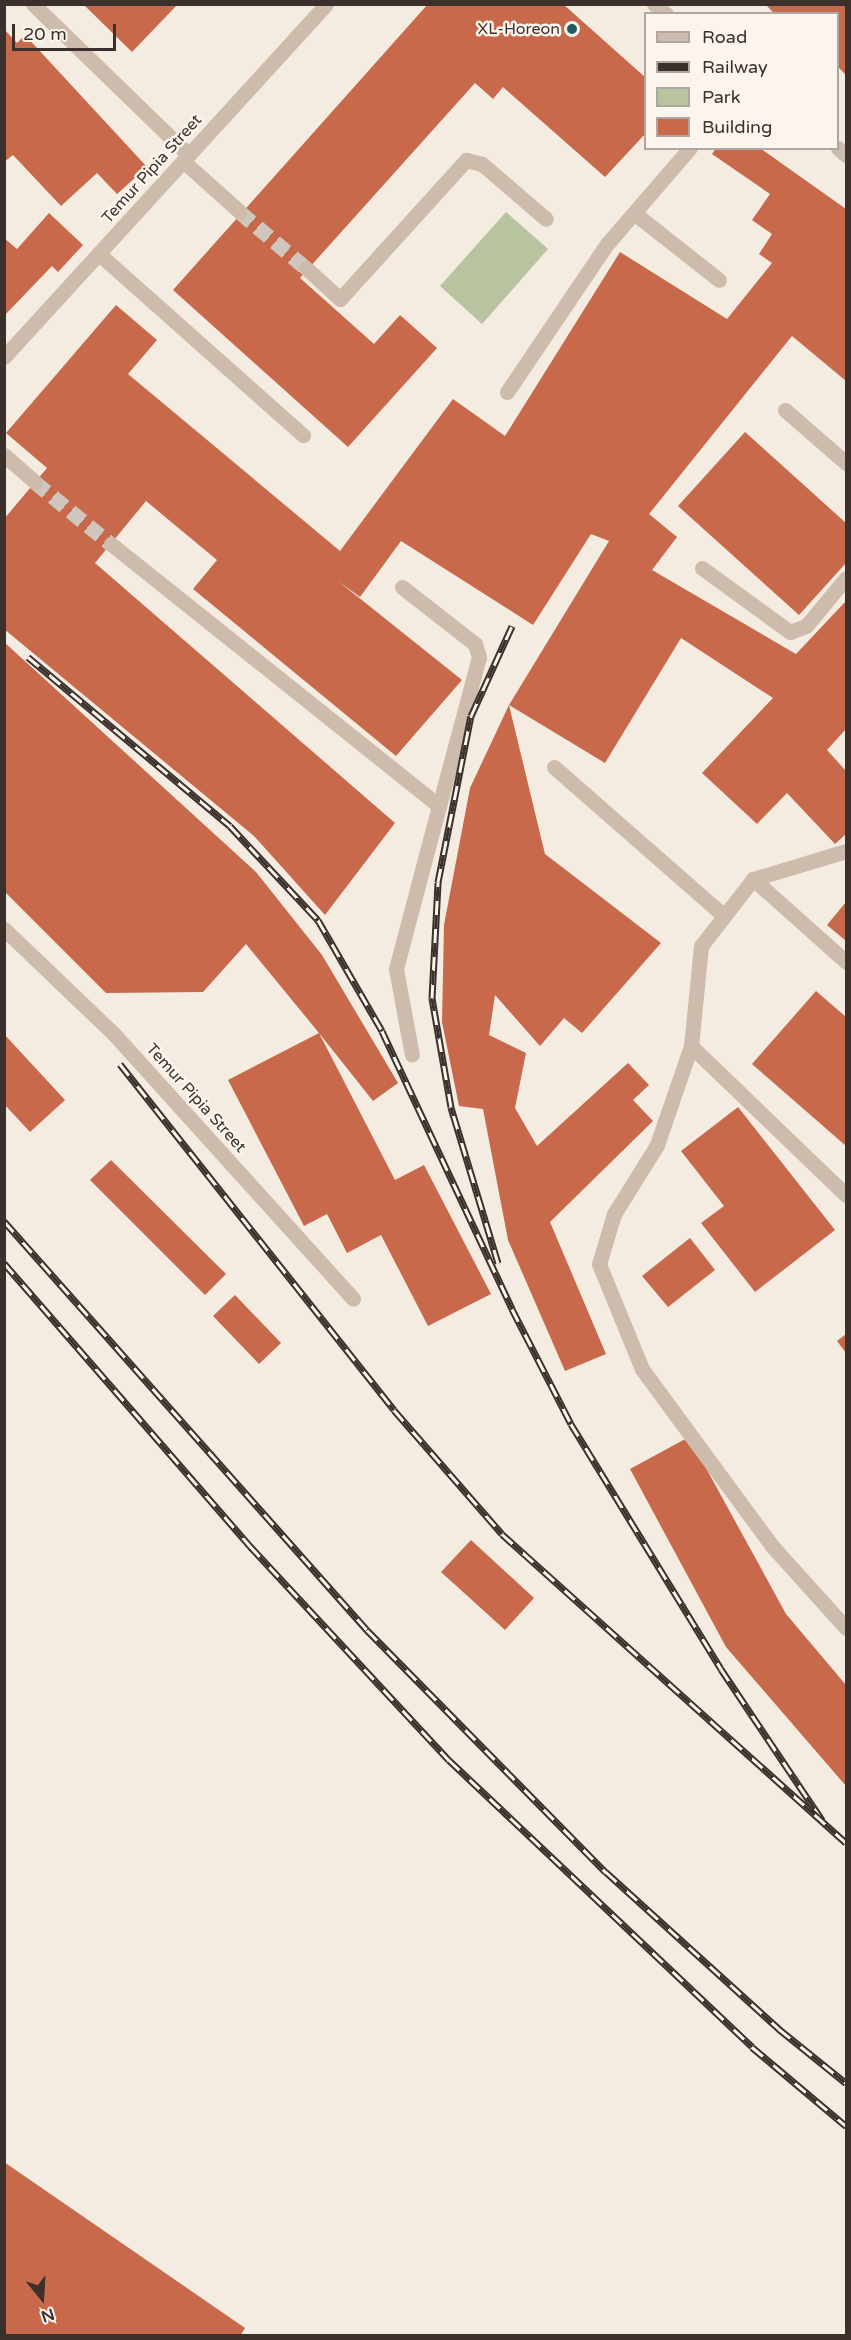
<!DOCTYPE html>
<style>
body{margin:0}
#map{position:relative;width:851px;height:2340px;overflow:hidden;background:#f4ebe1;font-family:"Varela Round",sans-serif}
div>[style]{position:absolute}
.green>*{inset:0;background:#b8c4a0}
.building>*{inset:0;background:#c8694b}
.minor-tunnel>*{height:15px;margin-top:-7.5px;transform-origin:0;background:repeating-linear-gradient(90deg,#cfc6bd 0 15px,transparent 0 23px)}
.minor>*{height:15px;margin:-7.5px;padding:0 7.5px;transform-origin:7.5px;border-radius:7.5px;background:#cdbbac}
.rail>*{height:7px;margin-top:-3.5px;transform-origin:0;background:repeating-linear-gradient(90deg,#fbf5ee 0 14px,#3b302b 0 28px);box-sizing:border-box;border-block:2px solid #3b302b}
.dots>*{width:16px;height:16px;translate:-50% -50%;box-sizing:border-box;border:3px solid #fbf5ee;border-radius:50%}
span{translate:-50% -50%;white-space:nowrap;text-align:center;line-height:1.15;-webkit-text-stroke:5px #fbf5ee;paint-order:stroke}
.poi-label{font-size:16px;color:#3b302b}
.right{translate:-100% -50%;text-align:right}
.street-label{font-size:16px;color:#3b302b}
.frame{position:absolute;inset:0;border:6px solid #3b302b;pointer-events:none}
.legend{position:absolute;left:644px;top:12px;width:195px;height:138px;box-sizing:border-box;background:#fbf5ee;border:2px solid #aea6a0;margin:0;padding:8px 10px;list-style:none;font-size:18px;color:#3b302b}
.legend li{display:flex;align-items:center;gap:12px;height:30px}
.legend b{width:30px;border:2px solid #aea6a0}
.north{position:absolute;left:12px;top:2268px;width:60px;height:60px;-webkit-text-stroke:4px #fbf5ee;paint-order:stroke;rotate:162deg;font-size:16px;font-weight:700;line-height:24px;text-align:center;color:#3b302b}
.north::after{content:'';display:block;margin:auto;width:21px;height:27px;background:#3b302b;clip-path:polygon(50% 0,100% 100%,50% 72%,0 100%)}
.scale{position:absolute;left:12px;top:24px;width:104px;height:27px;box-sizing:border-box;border:3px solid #3b302b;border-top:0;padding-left:8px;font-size:18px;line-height:21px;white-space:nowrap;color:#3b302b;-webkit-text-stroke:4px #fbf5ee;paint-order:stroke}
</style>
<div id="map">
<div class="green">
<div style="clip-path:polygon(506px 212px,548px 249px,482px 324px,440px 286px)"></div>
</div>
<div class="building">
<div style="clip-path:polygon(83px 4px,178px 4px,132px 52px)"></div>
<div style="clip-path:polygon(428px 4px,563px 4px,646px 78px,646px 133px,605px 177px,503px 87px,493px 99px,475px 83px,300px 278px,374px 344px,400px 315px,437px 348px,348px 447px,173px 290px)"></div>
<div style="clip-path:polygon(765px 4px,846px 4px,846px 75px,838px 67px,838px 14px,775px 14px)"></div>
<div style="clip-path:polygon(4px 29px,17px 43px,25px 35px,147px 167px,117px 194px,97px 173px,61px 206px,13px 155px,4px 162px)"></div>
<div style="clip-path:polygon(716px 148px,760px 148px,846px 209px,846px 381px,792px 336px,649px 514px,677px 537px,652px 570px,796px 654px,846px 601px,846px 729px,827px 750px,846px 771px,846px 834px,835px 844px,787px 793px,757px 824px,702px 773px,773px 698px,681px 638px,605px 763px,509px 705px,545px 854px,661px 943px,582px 1033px,564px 1018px,540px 1046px,495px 995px,489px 1035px,526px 1053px,515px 1108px,537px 1146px,628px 1063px,649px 1085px,633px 1100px,653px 1121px,550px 1222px,606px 1354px,565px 1371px,508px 1240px,483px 1109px,459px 1106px,442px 1022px,444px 925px,470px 788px,509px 705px,609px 541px,591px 534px,533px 625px,401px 541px,360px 597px,338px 581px,462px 680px,396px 756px,193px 589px,217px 560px,146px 501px,95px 563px,395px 823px,325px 915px,254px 836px,4px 629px,4px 519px,47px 468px,6px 433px,116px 305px,157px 340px,128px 374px,340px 551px,453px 399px,505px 436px,620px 252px,727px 319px,772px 263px,759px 254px,772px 234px,752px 220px,770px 194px,712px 154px)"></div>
<div style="clip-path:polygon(49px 213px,83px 245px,58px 272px,52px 266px,4px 316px,4px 238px,17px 249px)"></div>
<div style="clip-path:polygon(745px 432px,846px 523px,846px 563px,799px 615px,678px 506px)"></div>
<div style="clip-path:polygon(4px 642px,256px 872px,322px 955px,398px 1083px,373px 1101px,319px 1033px,395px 1180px,424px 1165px,491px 1294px,428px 1326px,381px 1235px,347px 1253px,327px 1214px,304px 1226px,228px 1080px,319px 1033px,246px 944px,203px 992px,106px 993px,4px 891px)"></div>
<div style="clip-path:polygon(846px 902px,846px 941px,827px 925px)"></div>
<div style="clip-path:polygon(816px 991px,846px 1017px,846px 1146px,752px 1064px)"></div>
<div style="clip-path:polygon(4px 1034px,65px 1100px,30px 1132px,4px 1104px)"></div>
<div style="clip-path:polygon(738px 1107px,835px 1230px,755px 1292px,701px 1223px,724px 1206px,681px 1151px)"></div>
<div style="clip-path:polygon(111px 1160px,226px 1274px,205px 1295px,90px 1180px)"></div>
<div style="clip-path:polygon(690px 1238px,715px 1270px,668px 1307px,642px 1276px)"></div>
<div style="clip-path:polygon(235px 1295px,281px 1343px,259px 1364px,213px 1316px)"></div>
<div style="clip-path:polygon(846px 1334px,846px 1353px,837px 1341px)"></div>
<div style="clip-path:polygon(689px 1437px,786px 1614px,846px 1685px,846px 1786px,726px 1647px,630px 1469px)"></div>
<div style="clip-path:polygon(471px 1540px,534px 1598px,505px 1630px,441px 1572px)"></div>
<div style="clip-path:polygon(4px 2162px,245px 2328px,240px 2336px,4px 2336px)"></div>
</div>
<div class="minor-tunnel">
<div style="left:240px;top:212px;width:87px;rotate:40.3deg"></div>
<div style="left:35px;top:482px;width:98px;rotate:39.2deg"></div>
</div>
<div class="minor">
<div style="left:33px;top:4px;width:217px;rotate:44.1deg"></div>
<div style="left:654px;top:4px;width:16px;rotate:40deg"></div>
<div style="left:838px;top:148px;width:11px;rotate:41deg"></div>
<div style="left:183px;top:161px;width:76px;rotate:41.8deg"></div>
<div style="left:634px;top:213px;width:108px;rotate:38.2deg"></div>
<div style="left:99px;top:254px;width:273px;rotate:41.6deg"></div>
<div style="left:306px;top:268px;width:46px;rotate:42.4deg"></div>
<div style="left:340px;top:299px;width:188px;rotate:-47.8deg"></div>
<div style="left:466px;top:160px;width:16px;rotate:14deg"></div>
<div style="left:482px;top:164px;width:84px;rotate:40.7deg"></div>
<div style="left:4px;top:357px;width:478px;rotate:-47.6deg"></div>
<div style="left:507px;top:392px;width:179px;rotate:-56deg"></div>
<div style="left:607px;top:244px;width:127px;rotate:-49.2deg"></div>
<div style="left:785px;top:410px;width:81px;rotate:41deg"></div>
<div style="left:4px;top:455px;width:41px;rotate:41.1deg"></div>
<div style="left:111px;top:544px;width:420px;rotate:38.6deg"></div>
<div style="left:439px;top:806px;width:169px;rotate:104.8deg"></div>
<div style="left:396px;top:969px;width:87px;rotate:79.5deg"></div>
<div style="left:702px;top:568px;width:109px;rotate:36deg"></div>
<div style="left:790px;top:632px;width:17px;rotate:-21deg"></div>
<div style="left:806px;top:626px;width:62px;rotate:-50.2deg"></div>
<div style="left:402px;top:587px;width:93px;rotate:38deg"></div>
<div style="left:475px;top:644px;width:14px;rotate:73deg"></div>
<div style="left:479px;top:657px;width:154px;rotate:105deg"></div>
<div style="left:554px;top:767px;width:223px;rotate:41.2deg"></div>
<div style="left:846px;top:851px;width:97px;rotate:163.2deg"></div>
<div style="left:753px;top:879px;width:85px;rotate:127.8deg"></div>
<div style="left:701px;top:946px;width:100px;rotate:95.7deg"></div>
<div style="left:691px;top:1046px;width:105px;rotate:109deg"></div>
<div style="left:657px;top:1145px;width:81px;rotate:121.9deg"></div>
<div style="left:614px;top:1214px;width:52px;rotate:106.7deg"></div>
<div style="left:599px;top:1264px;width:113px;rotate:67.7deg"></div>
<div style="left:642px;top:1369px;width:220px;rotate:53.7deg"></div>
<div style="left:772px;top:1546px;width:110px;rotate:47.9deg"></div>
<div style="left:753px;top:879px;width:125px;rotate:41.7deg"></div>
<div style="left:4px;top:929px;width:151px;rotate:43.7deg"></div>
<div style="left:113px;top:1033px;width:358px;rotate:47.9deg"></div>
<div style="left:691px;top:1046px;width:215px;rotate:43.9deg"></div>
</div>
<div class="rail">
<div style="left:28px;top:657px;width:263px;rotate:39.9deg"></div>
<div style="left:230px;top:826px;width:129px;rotate:46.9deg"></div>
<div style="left:318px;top:920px;width:128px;rotate:60deg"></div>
<div style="left:382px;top:1031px;width:307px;rotate:64.9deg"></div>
<div style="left:512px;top:1309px;width:129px;rotate:62.8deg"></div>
<div style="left:571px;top:1424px;width:287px;rotate:58.5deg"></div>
<div style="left:721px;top:1669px;width:182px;rotate:56.2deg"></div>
<div style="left:120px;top:1064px;width:441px;rotate:51.6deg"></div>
<div style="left:394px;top:1410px;width:164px;rotate:48.9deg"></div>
<div style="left:502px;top:1534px;width:462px;rotate:41.9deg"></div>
<div style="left:4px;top:1221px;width:547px;rotate:48.41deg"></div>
<div style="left:367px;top:1630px;width:340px;rotate:45.4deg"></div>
<div style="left:606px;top:1872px;width:234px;rotate:42.2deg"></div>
<div style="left:779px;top:2029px;width:86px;rotate:38.9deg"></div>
<div style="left:4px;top:1263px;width:375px;rotate:49deg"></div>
<div style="left:250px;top:1546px;width:292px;rotate:47.1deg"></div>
<div style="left:449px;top:1760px;width:417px;rotate:43.4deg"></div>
<div style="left:752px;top:2047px;width:123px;rotate:40deg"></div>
<div style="left:498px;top:1263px;width:163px;rotate:-106.8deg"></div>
<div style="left:451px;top:1107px;width:111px;rotate:-99.9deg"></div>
<div style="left:432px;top:998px;width:116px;rotate:-87deg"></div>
<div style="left:438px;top:882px;width:169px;rotate:-78.8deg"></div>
<div style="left:471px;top:716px;width:99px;rotate:-65.5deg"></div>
</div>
<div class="dots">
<div style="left:572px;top:29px;background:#1f5a5e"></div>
</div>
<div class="poi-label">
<span class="right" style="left:560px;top:29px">XL-Horeon</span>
</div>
<div class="street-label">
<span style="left:152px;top:169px;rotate:-48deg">Temur Pipia Street</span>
<span style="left:196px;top:1098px;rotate:48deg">Temur Pipia Street</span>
</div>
<div class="frame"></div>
<ul class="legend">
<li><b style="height:8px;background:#cdbbac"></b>Road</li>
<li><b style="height:8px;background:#3b302b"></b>Railway</li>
<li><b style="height:16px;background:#b8c4a0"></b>Park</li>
<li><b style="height:16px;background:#c8694b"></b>Building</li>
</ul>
<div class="north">N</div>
<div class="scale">20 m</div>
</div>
